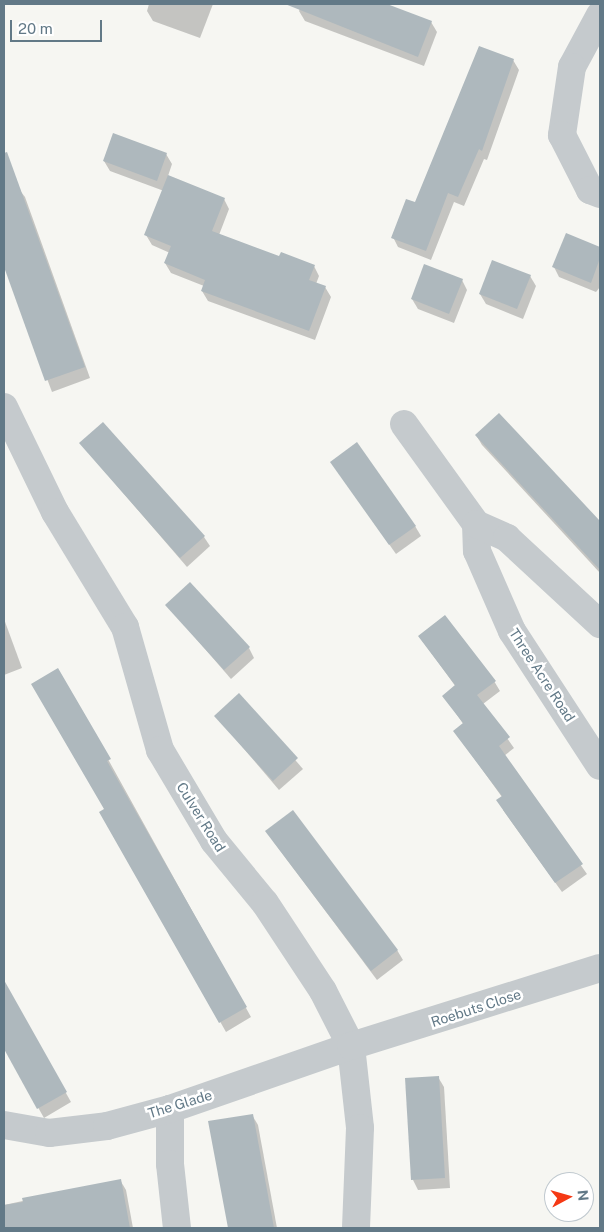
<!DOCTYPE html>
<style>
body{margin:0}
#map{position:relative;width:604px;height:1232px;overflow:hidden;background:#f6f6f2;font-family:"Public Sans",sans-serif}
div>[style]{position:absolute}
.shadow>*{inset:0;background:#0003}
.building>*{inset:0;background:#aeb8bd}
.minor>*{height:28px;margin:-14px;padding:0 14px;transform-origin:14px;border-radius:14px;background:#c5cacd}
span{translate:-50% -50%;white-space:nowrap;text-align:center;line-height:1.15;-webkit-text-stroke:5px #fff;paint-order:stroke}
.street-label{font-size:14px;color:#627987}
.frame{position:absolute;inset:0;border:5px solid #627987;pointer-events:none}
.north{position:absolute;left:544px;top:1172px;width:50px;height:50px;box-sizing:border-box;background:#fff;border:1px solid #c0c9cf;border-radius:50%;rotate:84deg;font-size:14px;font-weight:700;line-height:20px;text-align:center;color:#627987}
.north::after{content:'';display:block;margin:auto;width:18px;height:22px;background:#f53914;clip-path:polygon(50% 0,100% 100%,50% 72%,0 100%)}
.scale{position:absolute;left:10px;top:20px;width:92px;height:22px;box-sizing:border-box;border:2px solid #627987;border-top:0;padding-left:6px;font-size:15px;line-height:18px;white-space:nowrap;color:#627987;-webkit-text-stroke:4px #fff;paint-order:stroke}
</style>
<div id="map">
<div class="shadow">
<div style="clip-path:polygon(149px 4px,213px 4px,200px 38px,153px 21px,147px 11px)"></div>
<div style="clip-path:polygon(302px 4px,384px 4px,431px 22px,437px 32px,424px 66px,305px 21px,299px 11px)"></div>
<div style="clip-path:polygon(513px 60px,519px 70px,487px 160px,484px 159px,464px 206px,454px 202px,431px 260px,398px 247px,393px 237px)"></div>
<div style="clip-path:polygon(166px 154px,172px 164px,168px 176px,224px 199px,229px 209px,219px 235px,280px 258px,314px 266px,319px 276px,316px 284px,325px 287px,331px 297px,315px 340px,208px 301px,202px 291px,204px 286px,171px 273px,165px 263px,170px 253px,152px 245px,146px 235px,164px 191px,110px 171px,104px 161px)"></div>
<div style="clip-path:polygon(4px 170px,25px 197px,90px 378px,52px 392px,4px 264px)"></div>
<div style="clip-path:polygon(566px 235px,600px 248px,600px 287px,596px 292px,559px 277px,554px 267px)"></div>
<div style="clip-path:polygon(530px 276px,536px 286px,523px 319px,486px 304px,480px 294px)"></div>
<div style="clip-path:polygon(462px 280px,467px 290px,454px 323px,418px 309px,412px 299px)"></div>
<div style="clip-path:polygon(499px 414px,600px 523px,600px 573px,482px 445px,476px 435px)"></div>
<div style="clip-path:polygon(81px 444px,204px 537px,210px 546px,187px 567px)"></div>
<div style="clip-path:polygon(331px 462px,415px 526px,421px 536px,396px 554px)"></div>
<div style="clip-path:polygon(167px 605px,249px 648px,254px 658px,231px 679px)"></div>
<div style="clip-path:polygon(4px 619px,22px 668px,4px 675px)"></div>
<div style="clip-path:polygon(419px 636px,494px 681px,500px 691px,483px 704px,514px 748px,504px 756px,587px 874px,562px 892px,503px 810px,502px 797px,455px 732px,464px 725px,444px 696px,456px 687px)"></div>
<div style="clip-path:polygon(58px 669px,251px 1017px,226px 1032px,101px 812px,105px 810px)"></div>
<div style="clip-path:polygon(239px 695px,303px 769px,279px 790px,216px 716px)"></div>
<div style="clip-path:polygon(273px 841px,397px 950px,403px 960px,377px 980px)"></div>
<div style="clip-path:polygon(4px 982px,71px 1102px,44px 1118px,4px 1047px)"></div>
<div style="clip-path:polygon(438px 1077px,444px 1087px,450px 1188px,418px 1190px,413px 1180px)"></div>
<div style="clip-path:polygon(252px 1115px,258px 1125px,277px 1228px,229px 1228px,210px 1122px)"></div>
<div style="clip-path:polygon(120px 1180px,126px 1190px,133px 1228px,4px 1228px,4px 1205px)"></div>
</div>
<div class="building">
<div style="clip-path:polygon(285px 4px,387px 4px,432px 21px,418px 57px)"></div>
<div style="clip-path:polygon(479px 46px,514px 59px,482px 151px,479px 149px,458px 197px,448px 193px,426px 251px,391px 238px,406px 199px,415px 202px)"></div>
<div style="clip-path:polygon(113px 133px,167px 153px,157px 181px,103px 161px)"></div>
<div style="clip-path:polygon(7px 152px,85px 367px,45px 381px,4px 267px,4px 153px)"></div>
<div style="clip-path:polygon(168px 175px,225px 198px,212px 231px,279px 256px,281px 252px,315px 265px,309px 280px,326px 286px,309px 331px,201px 291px,205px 280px,164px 263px,171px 246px,144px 235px)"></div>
<div style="clip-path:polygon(566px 233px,600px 247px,600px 258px,591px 283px,552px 267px)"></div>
<div style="clip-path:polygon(492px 260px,531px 275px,517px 309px,479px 294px)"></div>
<div style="clip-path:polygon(424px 264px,463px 279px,449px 314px,411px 299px)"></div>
<div style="clip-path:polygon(499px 413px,600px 521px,600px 570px,475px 435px)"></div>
<div style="clip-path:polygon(103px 422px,205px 536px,180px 558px,79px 443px)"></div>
<div style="clip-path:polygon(357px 442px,416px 526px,389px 545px,330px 462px)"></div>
<div style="clip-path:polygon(190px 582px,250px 647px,224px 670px,165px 605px)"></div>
<div style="clip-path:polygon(445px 615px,496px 681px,477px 695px,510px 737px,499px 746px,583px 864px,555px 883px,496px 800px,502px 796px,453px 731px,463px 723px,442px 696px,455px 685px,418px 636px)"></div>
<div style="clip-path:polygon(58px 668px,111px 759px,107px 761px,247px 1007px,219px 1023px,99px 812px,104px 809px,31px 684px)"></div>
<div style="clip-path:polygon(239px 693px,298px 758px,273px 781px,214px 716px)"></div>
<div style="clip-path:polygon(293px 810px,398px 950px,371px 971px,265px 831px)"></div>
<div style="clip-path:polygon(4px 980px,67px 1092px,37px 1109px,4px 1049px)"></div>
<div style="clip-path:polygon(439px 1076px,445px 1178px,411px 1180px,405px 1078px)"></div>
<div style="clip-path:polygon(253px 1114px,274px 1228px,228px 1228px,208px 1121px)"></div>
<div style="clip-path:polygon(121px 1179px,130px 1228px,4px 1228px,4px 1205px,23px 1202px,22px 1198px)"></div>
</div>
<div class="minor">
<div style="left:600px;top:15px;width:59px;rotate:118.3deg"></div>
<div style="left:572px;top:67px;width:69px;rotate:98.4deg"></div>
<div style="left:562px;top:135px;width:62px;rotate:63deg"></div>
<div style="left:590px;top:190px;width:11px;rotate:22deg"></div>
<div style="left:4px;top:407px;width:117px;rotate:64.1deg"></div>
<div style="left:55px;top:512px;width:135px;rotate:58.7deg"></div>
<div style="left:125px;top:627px;width:128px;rotate:74.1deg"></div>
<div style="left:160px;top:750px;width:106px;rotate:59.3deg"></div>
<div style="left:214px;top:841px;width:80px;rotate:50.6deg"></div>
<div style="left:265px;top:903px;width:105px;rotate:56.6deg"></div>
<div style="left:323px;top:991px;width:62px;rotate:63deg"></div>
<div style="left:351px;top:1046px;width:82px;rotate:83.7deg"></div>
<div style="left:360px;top:1128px;width:100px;rotate:92.3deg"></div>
<div style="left:404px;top:424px;width:123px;rotate:54.2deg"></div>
<div style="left:476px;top:524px;width:27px;rotate:88deg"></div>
<div style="left:477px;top:551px;width:87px;rotate:66.4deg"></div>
<div style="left:512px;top:631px;width:161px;rotate:56.9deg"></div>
<div style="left:476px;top:524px;width:34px;rotate:24deg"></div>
<div style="left:507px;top:538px;width:127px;rotate:42.8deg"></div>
<div style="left:170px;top:1109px;width:55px;rotate:90deg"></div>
<div style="left:170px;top:1164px;width:64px;rotate:83.8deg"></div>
<div style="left:4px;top:1125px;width:46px;rotate:10.1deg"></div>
<div style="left:49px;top:1133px;width:58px;rotate:-6.9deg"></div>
<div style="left:107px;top:1126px;width:65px;rotate:-15.1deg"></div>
<div style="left:170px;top:1109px;width:192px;rotate:-19.2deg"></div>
<div style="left:351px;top:1046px;width:261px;rotate:-17.4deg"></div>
</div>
<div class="street-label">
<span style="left:542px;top:675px;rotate:57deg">Three Acre Road</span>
<span style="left:201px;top:817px;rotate:58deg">Culver Road</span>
<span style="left:476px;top:1008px;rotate:-18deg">Roebuts Close</span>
<span style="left:180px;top:1104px;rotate:-17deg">The Glade</span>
</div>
<div class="frame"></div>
<div class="north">N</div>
<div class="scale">20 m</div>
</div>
